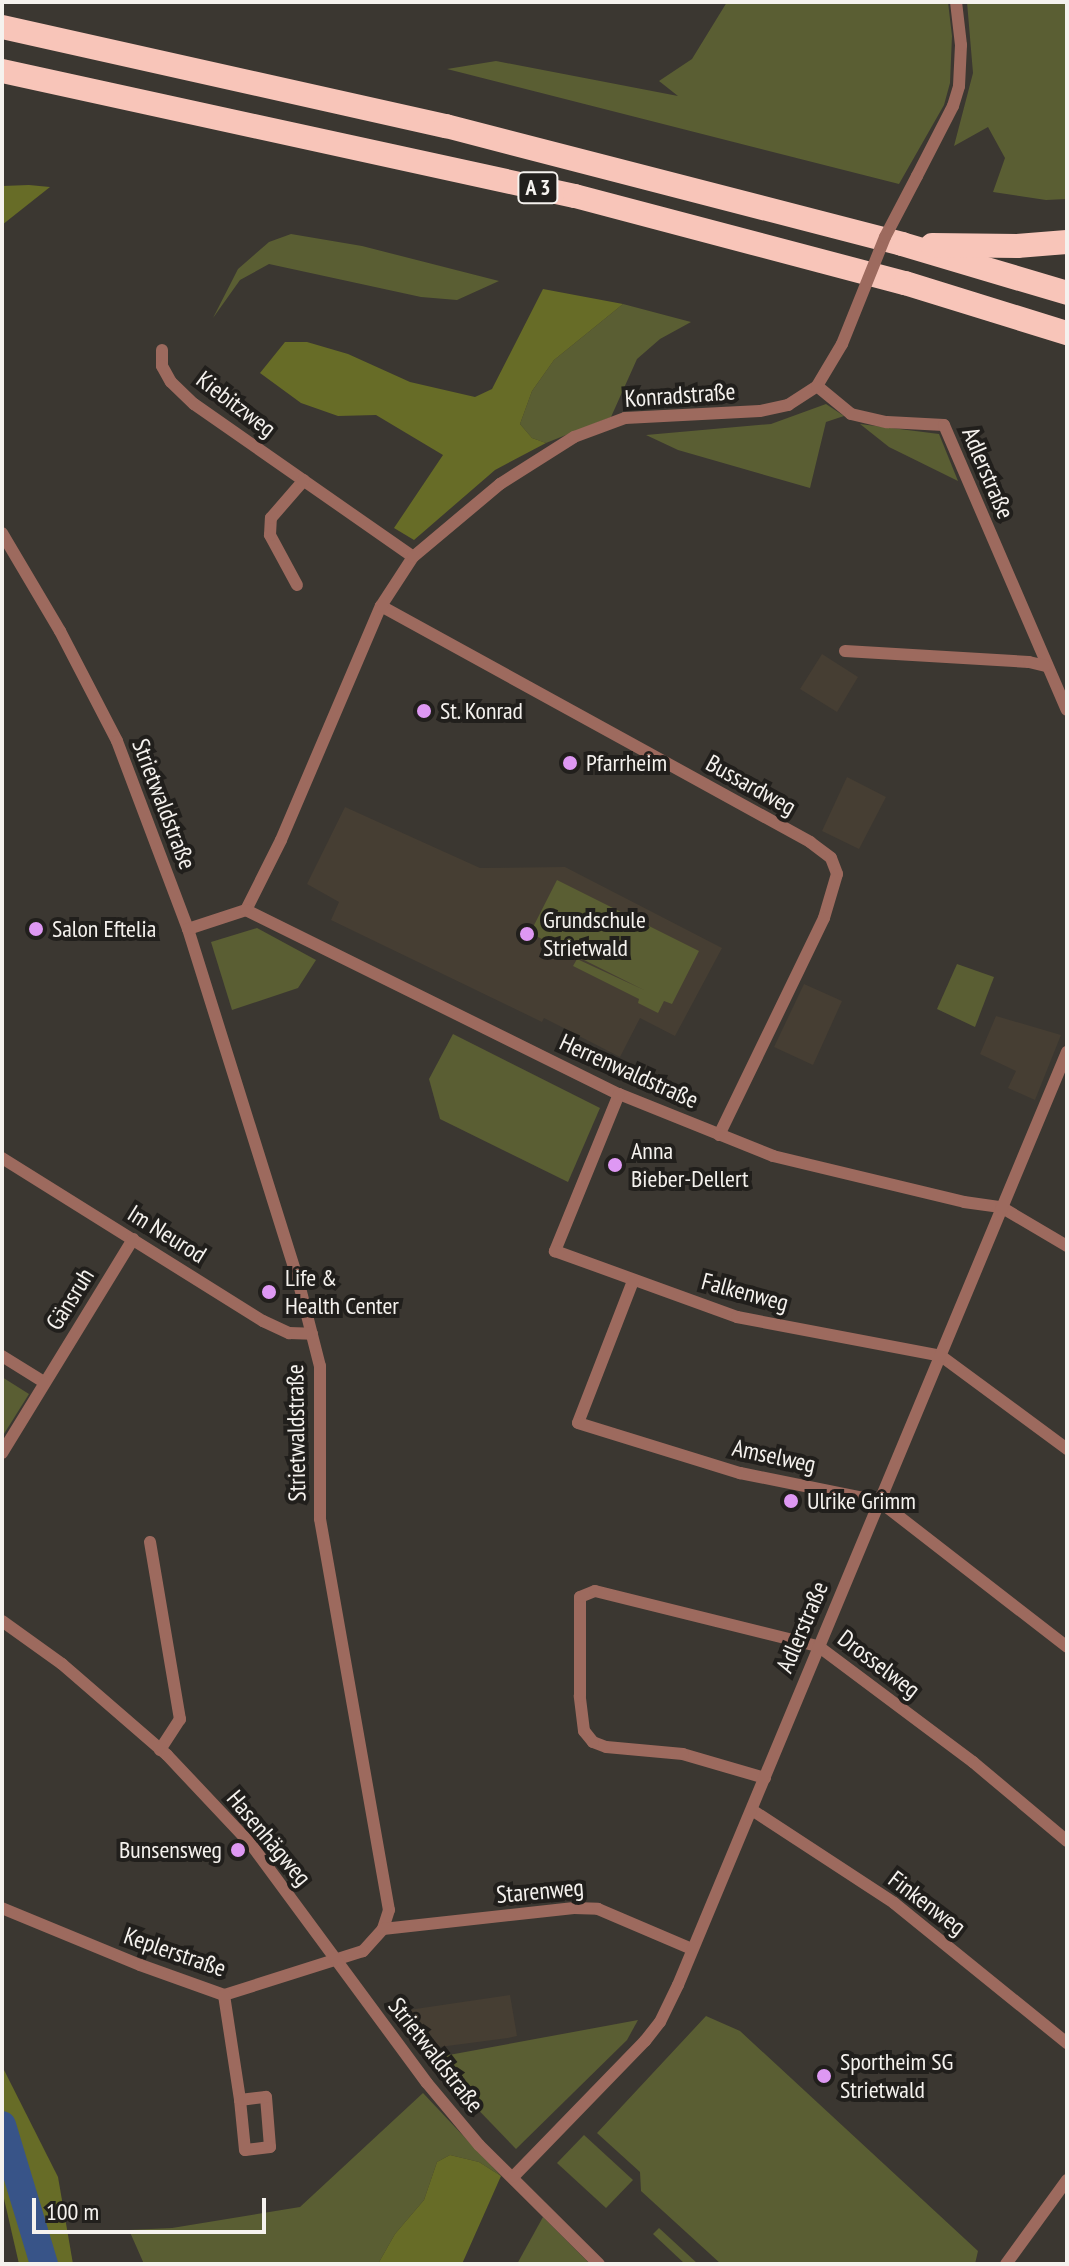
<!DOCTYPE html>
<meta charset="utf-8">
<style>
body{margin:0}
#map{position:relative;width:1069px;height:2266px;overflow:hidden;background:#3b3731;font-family:"PT Sans Narrow",sans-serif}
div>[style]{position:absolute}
.built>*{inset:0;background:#463e33}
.green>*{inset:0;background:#5a5e33}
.forest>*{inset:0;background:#676c27}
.river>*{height:28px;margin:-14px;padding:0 14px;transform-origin:14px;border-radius:14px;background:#385488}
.minor>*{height:12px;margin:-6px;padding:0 6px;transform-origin:6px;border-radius:6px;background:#9d6a5e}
.motorway>*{height:24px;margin:-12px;padding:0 12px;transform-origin:12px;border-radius:12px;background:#f8c5b9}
.minor-bridge>*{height:12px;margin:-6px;padding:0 6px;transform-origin:6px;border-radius:6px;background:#9d6a5e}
.dots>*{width:22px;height:22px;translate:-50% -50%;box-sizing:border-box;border:4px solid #211f1c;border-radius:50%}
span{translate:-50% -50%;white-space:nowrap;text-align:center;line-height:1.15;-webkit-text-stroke:8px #211f1c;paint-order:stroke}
.shield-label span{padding:2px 6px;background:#211f1c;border:2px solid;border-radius:6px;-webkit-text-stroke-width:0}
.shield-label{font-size:22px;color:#f5f2ee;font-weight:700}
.street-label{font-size:24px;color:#f5f2ee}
.poi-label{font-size:24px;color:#f5f2ee}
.left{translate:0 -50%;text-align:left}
.right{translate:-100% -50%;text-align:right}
.frame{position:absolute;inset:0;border:4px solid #f5f2ee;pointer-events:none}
.scale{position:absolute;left:32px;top:2198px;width:234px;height:36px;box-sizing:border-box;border:4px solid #f5f2ee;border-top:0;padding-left:10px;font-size:24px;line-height:28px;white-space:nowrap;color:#f5f2ee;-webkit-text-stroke:6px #211f1c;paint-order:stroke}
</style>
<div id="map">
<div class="built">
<div style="clip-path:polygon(822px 654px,858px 677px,837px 712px,800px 689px)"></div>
<div style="clip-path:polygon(847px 777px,886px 797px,859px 849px,822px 831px)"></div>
<div style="clip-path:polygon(345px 807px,480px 868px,565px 867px,722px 948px,675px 1036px,640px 1018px,620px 1057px,544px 1018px,542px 1022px,331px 920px,339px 902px,307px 884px)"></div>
<div style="clip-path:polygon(804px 984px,842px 1001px,813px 1065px,774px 1047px)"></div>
<div style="clip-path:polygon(996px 1016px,1061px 1035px,1035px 1100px,1008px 1088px,1016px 1071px,980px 1054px)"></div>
<div style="clip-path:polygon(510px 1995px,517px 2036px,508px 2038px,424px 2049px,395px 2012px)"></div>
</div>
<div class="green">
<div style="clip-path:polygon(727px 2px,948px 2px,952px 36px,950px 83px,944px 105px,899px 184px,447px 69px,496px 61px,678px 96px,659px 81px,692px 59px)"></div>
<div style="clip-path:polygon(967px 2px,1067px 2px,1067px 199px,1046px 200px,993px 192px,1005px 158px,988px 127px,954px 146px,973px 73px)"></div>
<div style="clip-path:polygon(291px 234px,362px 246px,499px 281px,457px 300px,421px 297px,269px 264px,240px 280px,213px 318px,238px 269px,269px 242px)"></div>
<div style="clip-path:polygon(623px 304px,691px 322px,660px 339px,637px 359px,611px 417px,546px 443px,532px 438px,520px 424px,532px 391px,554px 360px)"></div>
<div style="clip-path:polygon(826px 404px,844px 416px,826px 422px,810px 488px,678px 450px,646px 435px,771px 424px)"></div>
<div style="clip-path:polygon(860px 424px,939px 434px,958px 481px,889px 447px)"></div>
<div style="clip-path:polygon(557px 880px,699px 951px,672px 1004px,664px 1001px,658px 1013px,638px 1003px,639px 999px,573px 966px,577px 959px,644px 990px,530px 933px)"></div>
<div style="clip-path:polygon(257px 928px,316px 960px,298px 988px,232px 1010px,211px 942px)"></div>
<div style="clip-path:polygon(957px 964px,994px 977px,975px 1027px,937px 1009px)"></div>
<div style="clip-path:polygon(453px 1034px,600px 1108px,568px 1182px,440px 1119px,429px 1079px)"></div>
<div style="clip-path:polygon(2px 1377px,29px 1394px,2px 1437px)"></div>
<div style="clip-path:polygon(706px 2016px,740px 2031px,978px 2251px,975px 2264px,721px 2264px,641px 2191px,640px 2172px,597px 2133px)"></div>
<div style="clip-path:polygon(638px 2020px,627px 2040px,516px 2149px,439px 2069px,438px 2057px)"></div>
<div style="clip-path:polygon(423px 2093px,501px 2176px,479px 2162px,450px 2155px,437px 2162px,424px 2200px,395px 2234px,378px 2264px,144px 2264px,129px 2230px,172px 2228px,300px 2207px)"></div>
<div style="clip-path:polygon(584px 2135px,633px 2180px,606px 2208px,557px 2163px)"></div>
<div style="clip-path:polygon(543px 2217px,590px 2264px,517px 2264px)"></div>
<div style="clip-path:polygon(659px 2228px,698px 2264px,685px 2264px,653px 2234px)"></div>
</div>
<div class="forest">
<div style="clip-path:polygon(29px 185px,50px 187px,2px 225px,2px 186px)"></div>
<div style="clip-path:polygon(543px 289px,623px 304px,554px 360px,532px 391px,520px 424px,532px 438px,546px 443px,495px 470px,414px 540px,394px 528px,443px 455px,376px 415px,338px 416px,301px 403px,260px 373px,285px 342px,307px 342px,348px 354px,410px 382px,475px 397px,492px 389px)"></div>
<div style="clip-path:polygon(2px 2066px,58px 2177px,73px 2264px,19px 2264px,2px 2190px)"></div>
<div style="clip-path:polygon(450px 2155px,479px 2162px,501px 2176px,462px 2264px,378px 2264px,395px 2234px,424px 2200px,437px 2162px)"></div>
</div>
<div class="river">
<div style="left:2px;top:2125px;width:145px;rotate:73.2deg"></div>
</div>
<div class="minor">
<div style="left:917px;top:176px;width:79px;rotate:-62.8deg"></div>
<div style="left:953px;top:106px;width:21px;rotate:-73deg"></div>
<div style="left:959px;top:86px;width:41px;rotate:-87.2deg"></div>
<div style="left:961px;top:45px;width:43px;rotate:-96.6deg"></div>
<div style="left:162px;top:350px;width:16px;rotate:90deg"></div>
<div style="left:162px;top:366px;width:18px;rotate:61deg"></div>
<div style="left:171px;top:382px;width:32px;rotate:44deg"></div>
<div style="left:194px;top:404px;width:267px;rotate:34.9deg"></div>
<div style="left:817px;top:386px;width:44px;rotate:39.5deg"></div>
<div style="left:851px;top:414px;width:37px;rotate:13deg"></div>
<div style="left:887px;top:422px;width:57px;rotate:3deg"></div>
<div style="left:944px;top:425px;width:310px;rotate:66.7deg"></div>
<div style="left:2px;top:533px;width:114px;rotate:59.4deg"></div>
<div style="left:60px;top:631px;width:124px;rotate:62.6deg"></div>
<div style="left:117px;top:741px;width:201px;rotate:69.3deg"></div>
<div style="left:188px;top:929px;width:368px;rotate:72.6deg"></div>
<div style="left:298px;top:1280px;width:89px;rotate:75.7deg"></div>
<div style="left:320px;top:1366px;width:153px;rotate:90deg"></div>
<div style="left:320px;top:1519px;width:397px;rotate:80deg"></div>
<div style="left:389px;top:1910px;width:20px;rotate:108deg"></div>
<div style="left:383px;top:1929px;width:30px;rotate:132deg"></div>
<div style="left:363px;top:1951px;width:146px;rotate:162.4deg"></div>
<div style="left:224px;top:1995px;width:89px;rotate:-160.3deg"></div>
<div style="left:140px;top:1965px;width:149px;rotate:-157.6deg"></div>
<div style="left:297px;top:585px;width:57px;rotate:-118.4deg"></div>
<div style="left:270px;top:535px;width:17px;rotate:-87deg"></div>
<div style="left:271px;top:518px;width:50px;rotate:-49deg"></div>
<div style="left:381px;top:606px;width:490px;rotate:28.8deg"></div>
<div style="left:810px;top:842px;width:26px;rotate:37deg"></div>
<div style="left:831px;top:858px;width:17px;rotate:69deg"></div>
<div style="left:837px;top:874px;width:46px;rotate:106.5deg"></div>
<div style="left:824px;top:918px;width:241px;rotate:115.8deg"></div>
<div style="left:845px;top:651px;width:184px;rotate:3.4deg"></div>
<div style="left:1029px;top:662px;width:17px;rotate:13deg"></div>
<div style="left:246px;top:910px;width:78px;rotate:-63.4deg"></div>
<div style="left:281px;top:840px;width:254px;rotate:-66.9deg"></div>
<div style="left:381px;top:606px;width:59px;rotate:-56.9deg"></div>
<div style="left:413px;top:557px;width:114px;rotate:-40deg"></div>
<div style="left:500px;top:484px;width:88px;rotate:-32.4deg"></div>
<div style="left:574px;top:437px;width:54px;rotate:-20.4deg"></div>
<div style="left:625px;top:418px;width:135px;rotate:-3deg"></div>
<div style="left:760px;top:411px;width:29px;rotate:-12deg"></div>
<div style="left:788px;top:405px;width:35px;rotate:-33deg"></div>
<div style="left:817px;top:386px;width:49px;rotate:-59.2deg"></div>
<div style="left:188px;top:929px;width:61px;rotate:-18.1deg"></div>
<div style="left:246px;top:910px;width:416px;rotate:26.3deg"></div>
<div style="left:619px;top:1094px;width:166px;rotate:21.9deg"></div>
<div style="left:773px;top:1156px;width:196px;rotate:13.5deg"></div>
<div style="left:964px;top:1202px;width:37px;rotate:8deg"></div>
<div style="left:1001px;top:1207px;width:77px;rotate:30.6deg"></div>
<div style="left:619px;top:1094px;width:170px;rotate:112.2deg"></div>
<div style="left:555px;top:1251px;width:194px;rotate:19.9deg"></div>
<div style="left:737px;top:1317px;width:208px;rotate:10.8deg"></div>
<div style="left:941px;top:1356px;width:157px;rotate:36.4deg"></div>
<div style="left:2px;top:1158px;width:308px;rotate:32deg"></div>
<div style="left:263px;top:1321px;width:29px;rotate:25deg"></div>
<div style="left:289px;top:1333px;width:23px;rotate:2deg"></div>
<div style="left:633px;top:1281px;width:152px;rotate:111.2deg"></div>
<div style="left:578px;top:1423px;width:170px;rotate:17.2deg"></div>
<div style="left:740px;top:1473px;width:142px;rotate:11.4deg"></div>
<div style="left:879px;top:1501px;width:238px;rotate:37.8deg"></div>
<div style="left:2px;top:1356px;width:49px;rotate:31.8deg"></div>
<div style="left:2px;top:1453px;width:251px;rotate:-58.5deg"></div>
<div style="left:150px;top:1542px;width:180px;rotate:80.4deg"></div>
<div style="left:180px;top:1719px;width:37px;rotate:123deg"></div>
<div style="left:2px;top:1621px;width:74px;rotate:35.6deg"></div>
<div style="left:62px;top:1664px;width:139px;rotate:40.9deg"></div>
<div style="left:167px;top:1755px;width:121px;rotate:46.7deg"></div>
<div style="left:250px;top:1843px;width:298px;rotate:53.6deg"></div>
<div style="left:427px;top:2083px;width:81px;rotate:50deg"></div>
<div style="left:479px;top:2145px;width:169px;rotate:44.8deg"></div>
<div style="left:765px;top:1778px;width:85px;rotate:-163.7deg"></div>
<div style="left:683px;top:1754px;width:77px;rotate:-174.8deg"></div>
<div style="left:606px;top:1747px;width:14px;rotate:-159deg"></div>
<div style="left:593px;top:1742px;width:14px;rotate:-129deg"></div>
<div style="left:584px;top:1731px;width:35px;rotate:-97deg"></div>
<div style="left:580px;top:1696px;width:99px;rotate:-90deg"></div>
<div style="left:580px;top:1597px;width:16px;rotate:-22deg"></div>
<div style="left:595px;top:1591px;width:230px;rotate:13.9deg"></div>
<div style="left:818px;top:1646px;width:194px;rotate:36.8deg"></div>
<div style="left:973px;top:1762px;width:123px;rotate:40deg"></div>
<div style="left:752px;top:1810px;width:170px;rotate:33.2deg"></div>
<div style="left:894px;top:1903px;width:223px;rotate:39deg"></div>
<div style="left:383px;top:1929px;width:192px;rotate:-6.3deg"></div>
<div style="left:574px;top:1908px;width:24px;rotate:2deg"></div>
<div style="left:598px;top:1909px;width:102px;rotate:23.1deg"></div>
<div style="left:224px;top:1995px;width:106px;rotate:81.3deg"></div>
<div style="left:266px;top:2097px;width:50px;rotate:85.4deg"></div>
<div style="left:270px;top:2147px;width:25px;rotate:173deg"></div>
<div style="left:245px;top:2150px;width:50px;rotate:-95.7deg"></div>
<div style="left:240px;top:2100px;width:26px;rotate:-7deg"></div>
<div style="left:513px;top:2177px;width:190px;rotate:-45.9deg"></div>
<div style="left:645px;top:2041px;width:24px;rotate:-52deg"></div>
<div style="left:660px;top:2022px;width:41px;rotate:-64.1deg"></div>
<div style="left:678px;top:1985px;width:1011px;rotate:-67.37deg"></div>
<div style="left:1006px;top:2264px;width:104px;rotate:-54deg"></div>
</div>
<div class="motorway">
<div style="left:2px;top:27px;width:455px;rotate:12.6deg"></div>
<div style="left:446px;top:126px;width:471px;rotate:14.5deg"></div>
<div style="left:902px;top:244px;width:172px;rotate:16.5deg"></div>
<div style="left:2px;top:71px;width:586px;rotate:12.31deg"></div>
<div style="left:575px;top:196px;width:341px;rotate:14.8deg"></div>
<div style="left:905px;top:283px;width:170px;rotate:17.2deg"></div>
<div style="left:932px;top:245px;width:85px;rotate:0.7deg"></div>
<div style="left:1017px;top:246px;width:50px;rotate:-4.6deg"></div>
</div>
<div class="minor-bridge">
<div style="left:842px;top:344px;width:115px;rotate:-68.1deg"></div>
<div style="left:885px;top:237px;width:69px;rotate:-62.3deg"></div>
</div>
<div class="dots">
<div style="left:424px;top:711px;background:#de98f3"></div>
<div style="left:570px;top:763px;background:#de98f3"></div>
<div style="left:36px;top:929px;background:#de98f3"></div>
<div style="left:527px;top:934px;background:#de98f3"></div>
<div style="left:615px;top:1165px;background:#de98f3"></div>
<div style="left:269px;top:1292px;background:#de98f3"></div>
<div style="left:791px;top:1501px;background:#de98f3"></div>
<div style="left:238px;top:1850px;background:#de98f3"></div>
<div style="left:824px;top:2076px;background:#de98f3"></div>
</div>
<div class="shield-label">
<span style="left:538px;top:188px">A 3</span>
</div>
<div class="street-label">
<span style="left:680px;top:395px;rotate:-4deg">Konradstraße</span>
<span style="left:236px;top:404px;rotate:37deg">Kiebitzweg</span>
<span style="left:988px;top:473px;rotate:67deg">Adlerstraße</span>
<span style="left:751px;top:785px;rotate:29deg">Bussardweg</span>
<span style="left:164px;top:804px;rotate:69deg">Strietwaldstraße</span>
<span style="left:629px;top:1071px;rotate:24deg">Herrenwaldstraße</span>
<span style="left:167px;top:1234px;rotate:32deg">Im Neurod</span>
<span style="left:745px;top:1292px;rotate:15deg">Falkenweg</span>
<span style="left:70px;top:1299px;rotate:-58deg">Gänsruh</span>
<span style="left:296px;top:1433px;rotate:-91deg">Strietwaldstraße</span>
<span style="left:774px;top:1456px;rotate:12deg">Amselweg</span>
<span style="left:802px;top:1627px;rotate:-67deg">Adlerstraße</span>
<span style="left:879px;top:1664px;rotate:37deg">Drosselweg</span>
<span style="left:269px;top:1838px;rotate:50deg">Hasenhägweg</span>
<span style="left:540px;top:1891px;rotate:-5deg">Starenweg</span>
<span style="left:927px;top:1903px;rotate:37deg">Finkenweg</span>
<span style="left:175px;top:1952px;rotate:19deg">Keplerstraße</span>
<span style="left:436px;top:2055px;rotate:52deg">Strietwaldstraße</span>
</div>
<div class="poi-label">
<span class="left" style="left:440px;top:711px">St. Konrad</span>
<span class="left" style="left:586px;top:763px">Pfarrheim</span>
<span class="left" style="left:543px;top:934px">Grundschule<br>Strietwald</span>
<span class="left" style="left:52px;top:929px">Salon Eftelia</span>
<span class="left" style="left:631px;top:1165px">Anna<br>Bieber-Dellert</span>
<span class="left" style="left:285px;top:1292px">Life &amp;<br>Health Center</span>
<span class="left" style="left:807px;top:1501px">Ulrike Grimm</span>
<span class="right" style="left:222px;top:1850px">Bunsensweg</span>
<span class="left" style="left:840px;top:2076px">Sportheim SG<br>Strietwald</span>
</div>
<div class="frame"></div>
<div class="scale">100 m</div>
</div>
